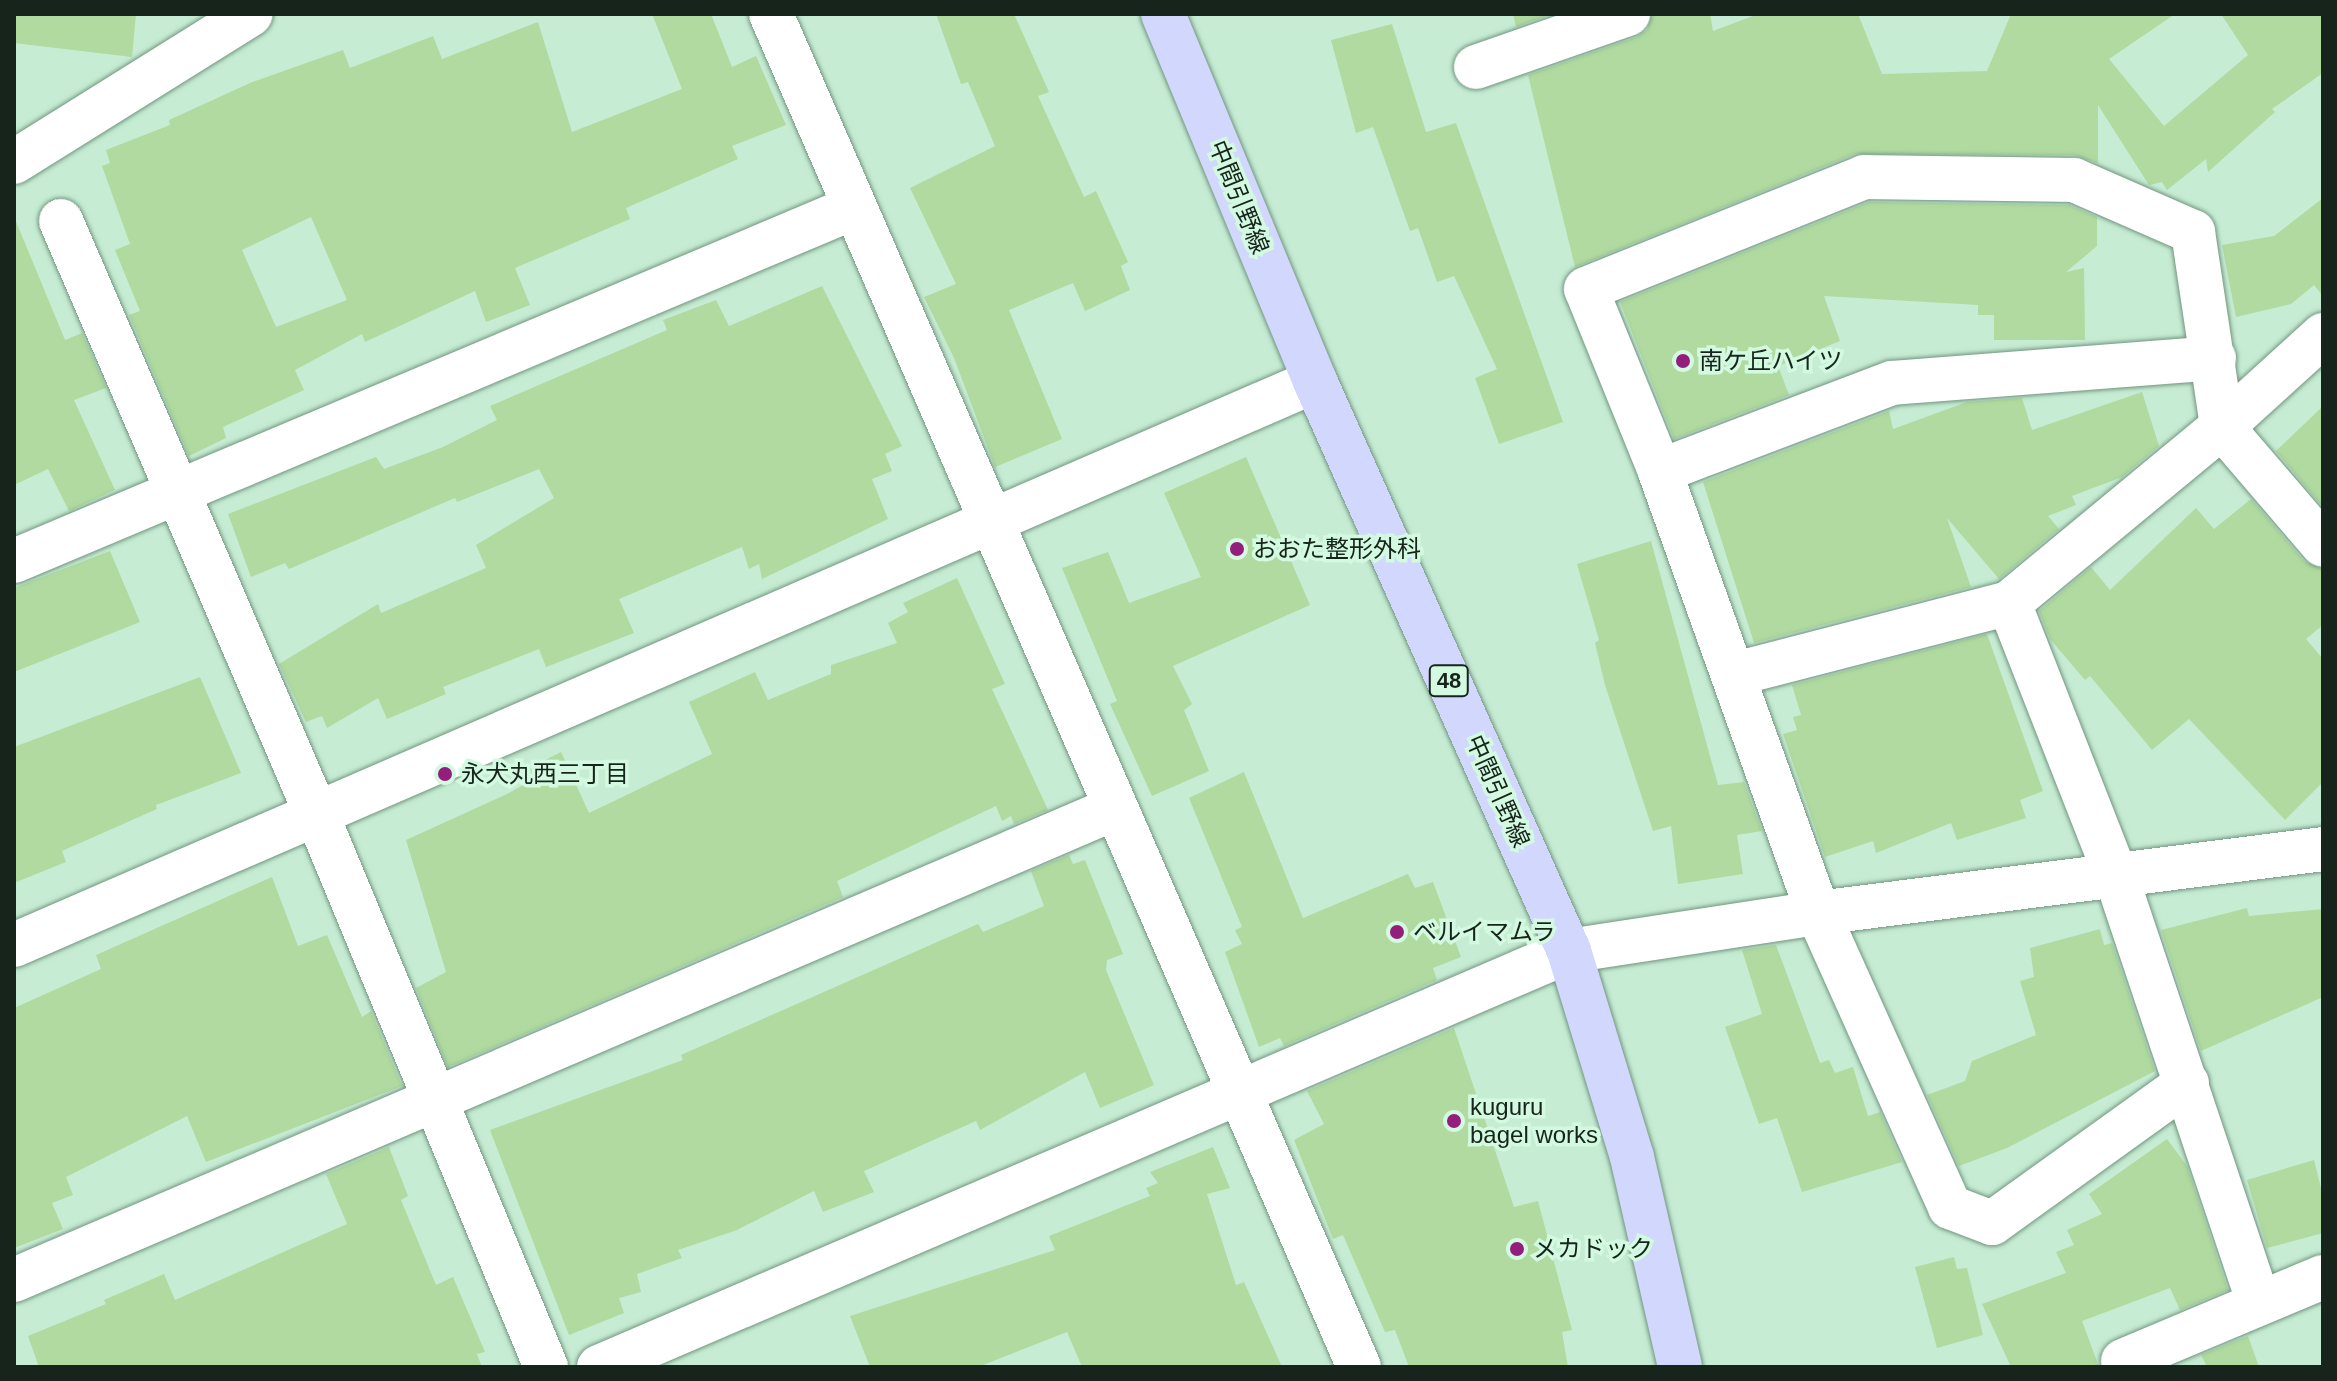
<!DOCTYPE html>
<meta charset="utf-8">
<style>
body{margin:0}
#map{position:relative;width:2337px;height:1381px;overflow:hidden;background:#c6ecd4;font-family:Helvetica,"Noto Sans JP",sans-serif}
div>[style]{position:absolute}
.building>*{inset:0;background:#b0daa0}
.roads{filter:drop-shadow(0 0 2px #72957f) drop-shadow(0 0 2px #72957f)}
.minor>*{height:44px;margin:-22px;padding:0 22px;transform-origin:22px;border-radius:22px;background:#fff}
.major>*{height:44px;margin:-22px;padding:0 22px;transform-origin:22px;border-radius:22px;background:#d1d7fd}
.dots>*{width:22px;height:22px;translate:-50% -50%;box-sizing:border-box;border:4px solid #d3fae1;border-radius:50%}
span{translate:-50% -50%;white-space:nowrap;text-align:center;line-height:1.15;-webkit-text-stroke:7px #d3fae1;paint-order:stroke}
.shield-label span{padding:2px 6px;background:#d3fae1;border:2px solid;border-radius:6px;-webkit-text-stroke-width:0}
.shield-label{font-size:22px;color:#16241b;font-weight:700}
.street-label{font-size:24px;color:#16241b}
.poi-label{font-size:24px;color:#16241b}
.left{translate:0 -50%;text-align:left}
.frame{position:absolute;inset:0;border:16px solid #16241b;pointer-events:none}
</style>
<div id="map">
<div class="building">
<div style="clip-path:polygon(14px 14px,136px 14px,132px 57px,14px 43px)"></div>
<div style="clip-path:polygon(evenodd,652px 14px,711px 14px,732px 67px,756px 56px,786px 125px,732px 146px,738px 159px,626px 208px,630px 219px,515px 268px,530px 305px,486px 322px,475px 291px,365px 342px,362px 334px,295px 370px,304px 390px,223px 427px,226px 438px,189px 456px,129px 315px,140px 311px,115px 250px,130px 244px,102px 166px,110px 163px,106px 150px,170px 125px,169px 120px,250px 83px,343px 50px,350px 68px,433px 36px,442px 59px,538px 22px,572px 132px,682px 89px,652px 14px,311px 217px,347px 300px,276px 327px,242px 250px,311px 217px)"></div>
<div style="clip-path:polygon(936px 14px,1014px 14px,1049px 92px,1038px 96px,1084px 197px,1096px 191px,1128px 262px,1121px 266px,1130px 290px,1085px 311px,1073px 283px,1009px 310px,1062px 439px,995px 467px,954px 358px,924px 297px,956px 284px,910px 188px,995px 146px,968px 82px,961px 84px)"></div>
<div style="clip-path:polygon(1513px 14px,1552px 14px,1516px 27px)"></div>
<div style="clip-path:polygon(1652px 14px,1710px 14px,1713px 31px,1758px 14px,1858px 14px,1882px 74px,1987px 71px,2011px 14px,2175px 14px,2109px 59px,2164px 126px,2248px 55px,2221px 14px,2323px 14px,2323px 73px,2272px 109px,2275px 112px,2208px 172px,2206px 159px,2167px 190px,2162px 182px,2149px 185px,2098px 105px,2098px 163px,2074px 155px,1855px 154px,1575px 267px,1528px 75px,1637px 37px,1647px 30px)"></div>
<div style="clip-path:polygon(1392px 24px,1426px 132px,1456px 123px,1563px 422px,1499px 444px,1475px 378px,1497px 369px,1454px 276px,1437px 282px,1418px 228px,1410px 231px,1373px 127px,1356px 133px,1331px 40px)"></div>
<div style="clip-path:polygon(2323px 198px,2323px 296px,2314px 285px,2291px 304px,2236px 317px,2222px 245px,2274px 236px)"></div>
<div style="clip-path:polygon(1869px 202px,2069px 205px,2097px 217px,2097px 246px,2066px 272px,2084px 268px,2085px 340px,1994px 340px,1994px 315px,1978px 315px,1978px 305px,1824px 296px,1840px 341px,1778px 366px,1789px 395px,1674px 439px,1620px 302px)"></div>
<div style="clip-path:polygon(15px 219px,65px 340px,82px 333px,106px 388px,74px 400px,115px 490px,69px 511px,48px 469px,14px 485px)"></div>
<div style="clip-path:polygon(822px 286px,902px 446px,885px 454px,892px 471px,872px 479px,888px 519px,762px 579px,759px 564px,749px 569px,742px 547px,619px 599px,634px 633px,546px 667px,539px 649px,443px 687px,446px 694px,387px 719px,378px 698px,327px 728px,322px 716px,306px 722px,279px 664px,378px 604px,381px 613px,486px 568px,476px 545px,554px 498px,539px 469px,457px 502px,455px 498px,289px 569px,285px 563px,251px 577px,228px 514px,376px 457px,384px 469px,443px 447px,497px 420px,490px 406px,667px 330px,663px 320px,716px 300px,729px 326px)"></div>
<div style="clip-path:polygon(2142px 392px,2159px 446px,2122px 477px,2072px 496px,2076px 505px,2048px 516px,2059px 529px,1999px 579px,1947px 518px,1971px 587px,1754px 643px,1703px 482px,1889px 411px,1893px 429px,1967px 402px,2022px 398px,2032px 430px)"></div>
<div style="clip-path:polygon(2323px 406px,2323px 507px,2276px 451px)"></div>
<div style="clip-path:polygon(1246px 457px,1310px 605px,1173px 666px,1192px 704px,1184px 710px,1209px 771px,1152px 796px,1110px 704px,1117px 701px,1062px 568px,1108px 552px,1129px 603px,1201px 577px,1164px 493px)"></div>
<div style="clip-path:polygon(2251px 499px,2304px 561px,2323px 569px,2323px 625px,2306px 639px,2323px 659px,2323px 782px,2285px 820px,2189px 719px,2152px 750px,2090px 676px,2085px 680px,2050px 639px,2039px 611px,2091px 567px,2110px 590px,2196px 508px,2214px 529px)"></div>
<div style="clip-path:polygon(1651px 541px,1718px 785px,1744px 782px,1762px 831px,1737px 835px,1743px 874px,1678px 884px,1671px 826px,1653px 831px,1605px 685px,1595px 643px,1599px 640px,1577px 564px)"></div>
<div style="clip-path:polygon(110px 551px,140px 622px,14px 672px,14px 588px)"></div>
<div style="clip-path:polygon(957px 578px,1005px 684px,992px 689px,1048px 810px,1014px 824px,1011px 816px,1002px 821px,996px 806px,837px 881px,843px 897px,448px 1067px,416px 988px,446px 972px,406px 840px,507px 794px,532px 780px,527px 769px,561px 752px,589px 813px,712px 754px,689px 702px,755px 672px,768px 700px,831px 674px,831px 665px,897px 643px,888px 623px,908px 612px,903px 603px)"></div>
<div style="clip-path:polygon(1987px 634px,2043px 791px,2020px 800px,2026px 818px,1957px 840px,1951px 823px,1876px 853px,1873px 841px,1825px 857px,1783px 734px,1797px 730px,1793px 717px,1801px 715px,1792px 685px)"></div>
<div style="clip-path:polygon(200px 677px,241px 773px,156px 805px,157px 809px,62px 851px,66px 862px,14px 883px,14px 747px)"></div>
<div style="clip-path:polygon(1244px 772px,1303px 918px,1408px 874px,1415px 888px,1433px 882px,1461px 957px,1433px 968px,1437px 980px,1284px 1046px,1280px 1038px,1259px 1047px,1225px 952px,1242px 944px,1235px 930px,1242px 927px,1189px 798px)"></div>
<div style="clip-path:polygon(1069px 855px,1073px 864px,1085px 860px,1123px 954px,1107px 960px,1106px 970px,1154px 1085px,1100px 1108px,1085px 1072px,980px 1130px,976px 1121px,864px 1171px,874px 1192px,823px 1212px,814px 1191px,737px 1230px,678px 1250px,682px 1258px,637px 1274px,641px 1292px,619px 1298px,624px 1313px,569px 1335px,490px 1130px,683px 1060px,681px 1055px,978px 924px,983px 932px,1044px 906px,1031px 871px)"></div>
<div style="clip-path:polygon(272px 877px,298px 946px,327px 935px,362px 1017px,371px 1011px,402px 1086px,206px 1162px,187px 1116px,66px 1177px,73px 1195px,52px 1203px,63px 1229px,14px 1248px,14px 1008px,101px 969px,96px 955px)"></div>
<div style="clip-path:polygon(2247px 908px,2249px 916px,2323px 909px,2323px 997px,2201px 1051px,2161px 930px)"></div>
<div style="clip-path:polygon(2100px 929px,2104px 945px,2112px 943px,2155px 1071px,2007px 1148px,1959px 1166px,1927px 1095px,1965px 1081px,1972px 1061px,2036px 1035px,2020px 981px,2034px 977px,2030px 948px)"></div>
<div style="clip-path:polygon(1776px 945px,1820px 1063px,1829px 1060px,1835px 1073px,1853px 1067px,1868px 1116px,1880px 1112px,1902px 1162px,1802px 1192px,1777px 1118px,1759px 1124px,1725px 1027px,1762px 1014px,1742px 950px)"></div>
<div style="clip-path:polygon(1454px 1028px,1514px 1207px,1538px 1201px,1572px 1330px,1562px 1332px,1568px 1367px,1409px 1367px,1395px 1330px,1385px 1332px,1343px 1235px,1333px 1239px,1294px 1140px,1324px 1124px,1307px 1091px)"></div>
<div style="clip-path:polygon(2167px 1139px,2187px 1166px,2228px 1290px,2180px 1310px,2170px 1288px,2082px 1321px,2099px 1367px,2011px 1367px,1982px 1304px,2066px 1273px,2056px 1252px,2074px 1245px,2067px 1230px,2102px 1214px,2089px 1194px)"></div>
<div style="clip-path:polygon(389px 1147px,408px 1196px,401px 1200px,436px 1285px,453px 1277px,485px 1352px,477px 1354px,482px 1367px,39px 1367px,28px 1336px,106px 1304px,104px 1300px,164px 1274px,175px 1300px,347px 1224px,326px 1174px)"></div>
<div style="clip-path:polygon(1213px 1147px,1230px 1188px,1207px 1194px,1236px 1285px,1244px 1282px,1282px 1367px,1082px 1367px,1067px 1332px,978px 1367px,870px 1367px,850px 1316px,1055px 1250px,1049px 1236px,1150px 1196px,1146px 1188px,1158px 1183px,1150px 1172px)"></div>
<div style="clip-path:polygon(2314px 1160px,2323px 1196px,2323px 1233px,2267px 1248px,2247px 1180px)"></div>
<div style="clip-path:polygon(1954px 1257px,1957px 1269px,1967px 1268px,1983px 1335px,1937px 1348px,1915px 1267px)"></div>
<div style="clip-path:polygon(2248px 1336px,2259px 1367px,2207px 1367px,2201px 1355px)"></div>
</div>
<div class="roads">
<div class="minor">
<div style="left:771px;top:14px;width:1475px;rotate:66.51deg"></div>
<div style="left:1476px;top:67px;width:161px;rotate:-19.2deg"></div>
<div style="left:14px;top:162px;width:279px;rotate:-32deg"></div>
<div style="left:61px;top:221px;width:673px;rotate:66.71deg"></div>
<div style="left:327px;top:839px;width:572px;rotate:67.47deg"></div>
<div style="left:1660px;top:471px;width:248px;rotate:-20.8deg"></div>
<div style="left:1892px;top:383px;width:323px;rotate:-4.4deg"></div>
<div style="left:14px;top:561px;width:912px;rotate:-22.83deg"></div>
<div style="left:2009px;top:603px;width:293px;rotate:68.6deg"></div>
<div style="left:2116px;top:876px;width:447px;rotate:71.5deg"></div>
<div style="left:1735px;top:674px;width:283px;rotate:-14.5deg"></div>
<div style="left:2009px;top:603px;width:276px;rotate:-39.6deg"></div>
<div style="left:2222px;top:427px;width:137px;rotate:-42.3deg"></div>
<div style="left:14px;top:945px;width:1418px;rotate:-23.44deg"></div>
<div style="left:2187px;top:1083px;width:240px;rotate:144.3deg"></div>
<div style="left:1992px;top:1223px;width:45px;rotate:-159.1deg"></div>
<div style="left:1950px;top:1207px;width:322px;rotate:-114.2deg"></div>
<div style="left:1818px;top:913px;width:469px;rotate:-109.7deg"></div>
<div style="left:1660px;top:471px;width:196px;rotate:-112.1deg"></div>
<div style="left:1586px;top:289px;width:300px;rotate:-21.9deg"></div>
<div style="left:1864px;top:177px;width:210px;rotate:0.8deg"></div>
<div style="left:2074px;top:180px;width:130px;rotate:23.6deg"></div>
<div style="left:2193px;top:232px;width:197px;rotate:81.5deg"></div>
<div style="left:2222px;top:427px;width:155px;rotate:49.4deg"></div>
<div style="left:14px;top:1280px;width:1198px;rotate:-23.2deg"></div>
<div style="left:2123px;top:1361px;width:217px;rotate:-22.8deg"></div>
<div style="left:599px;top:1367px;width:1055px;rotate:-23.21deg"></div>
<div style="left:1569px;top:951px;width:252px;rotate:-8.7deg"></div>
<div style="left:1818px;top:913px;width:509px;rotate:-7.22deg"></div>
</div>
<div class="major">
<div style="left:1163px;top:14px;width:397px;rotate:67.5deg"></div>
<div style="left:1315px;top:381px;width:624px;rotate:65.98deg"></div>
<div style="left:1569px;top:951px;width:215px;rotate:73deg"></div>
<div style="left:1632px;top:1157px;width:215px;rotate:77.1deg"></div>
</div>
</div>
<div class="dots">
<div style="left:1683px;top:361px;background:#931e7c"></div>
<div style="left:1237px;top:549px;background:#931e7c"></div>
<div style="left:445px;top:774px;background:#931e7c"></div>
<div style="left:1397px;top:932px;background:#931e7c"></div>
<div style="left:1454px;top:1121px;background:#931e7c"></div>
<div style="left:1517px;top:1249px;background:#931e7c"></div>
</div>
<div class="shield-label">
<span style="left:1449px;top:681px">48</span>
</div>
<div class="street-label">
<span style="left:1239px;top:197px;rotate:68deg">中間引野線</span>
<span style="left:1498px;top:791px;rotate:66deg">中間引野線</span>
</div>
<div class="poi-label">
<span class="left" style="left:1699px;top:361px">南ケ丘ハイツ</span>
<span class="left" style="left:1253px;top:549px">おおた整形外科</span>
<span class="left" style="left:461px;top:774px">永犬丸西三丁目</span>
<span class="left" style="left:1413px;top:932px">ベルイマムラ</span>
<span class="left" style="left:1470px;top:1121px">kuguru<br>bagel works</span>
<span class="left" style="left:1533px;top:1249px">メカドック</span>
</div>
<div class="frame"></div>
</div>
